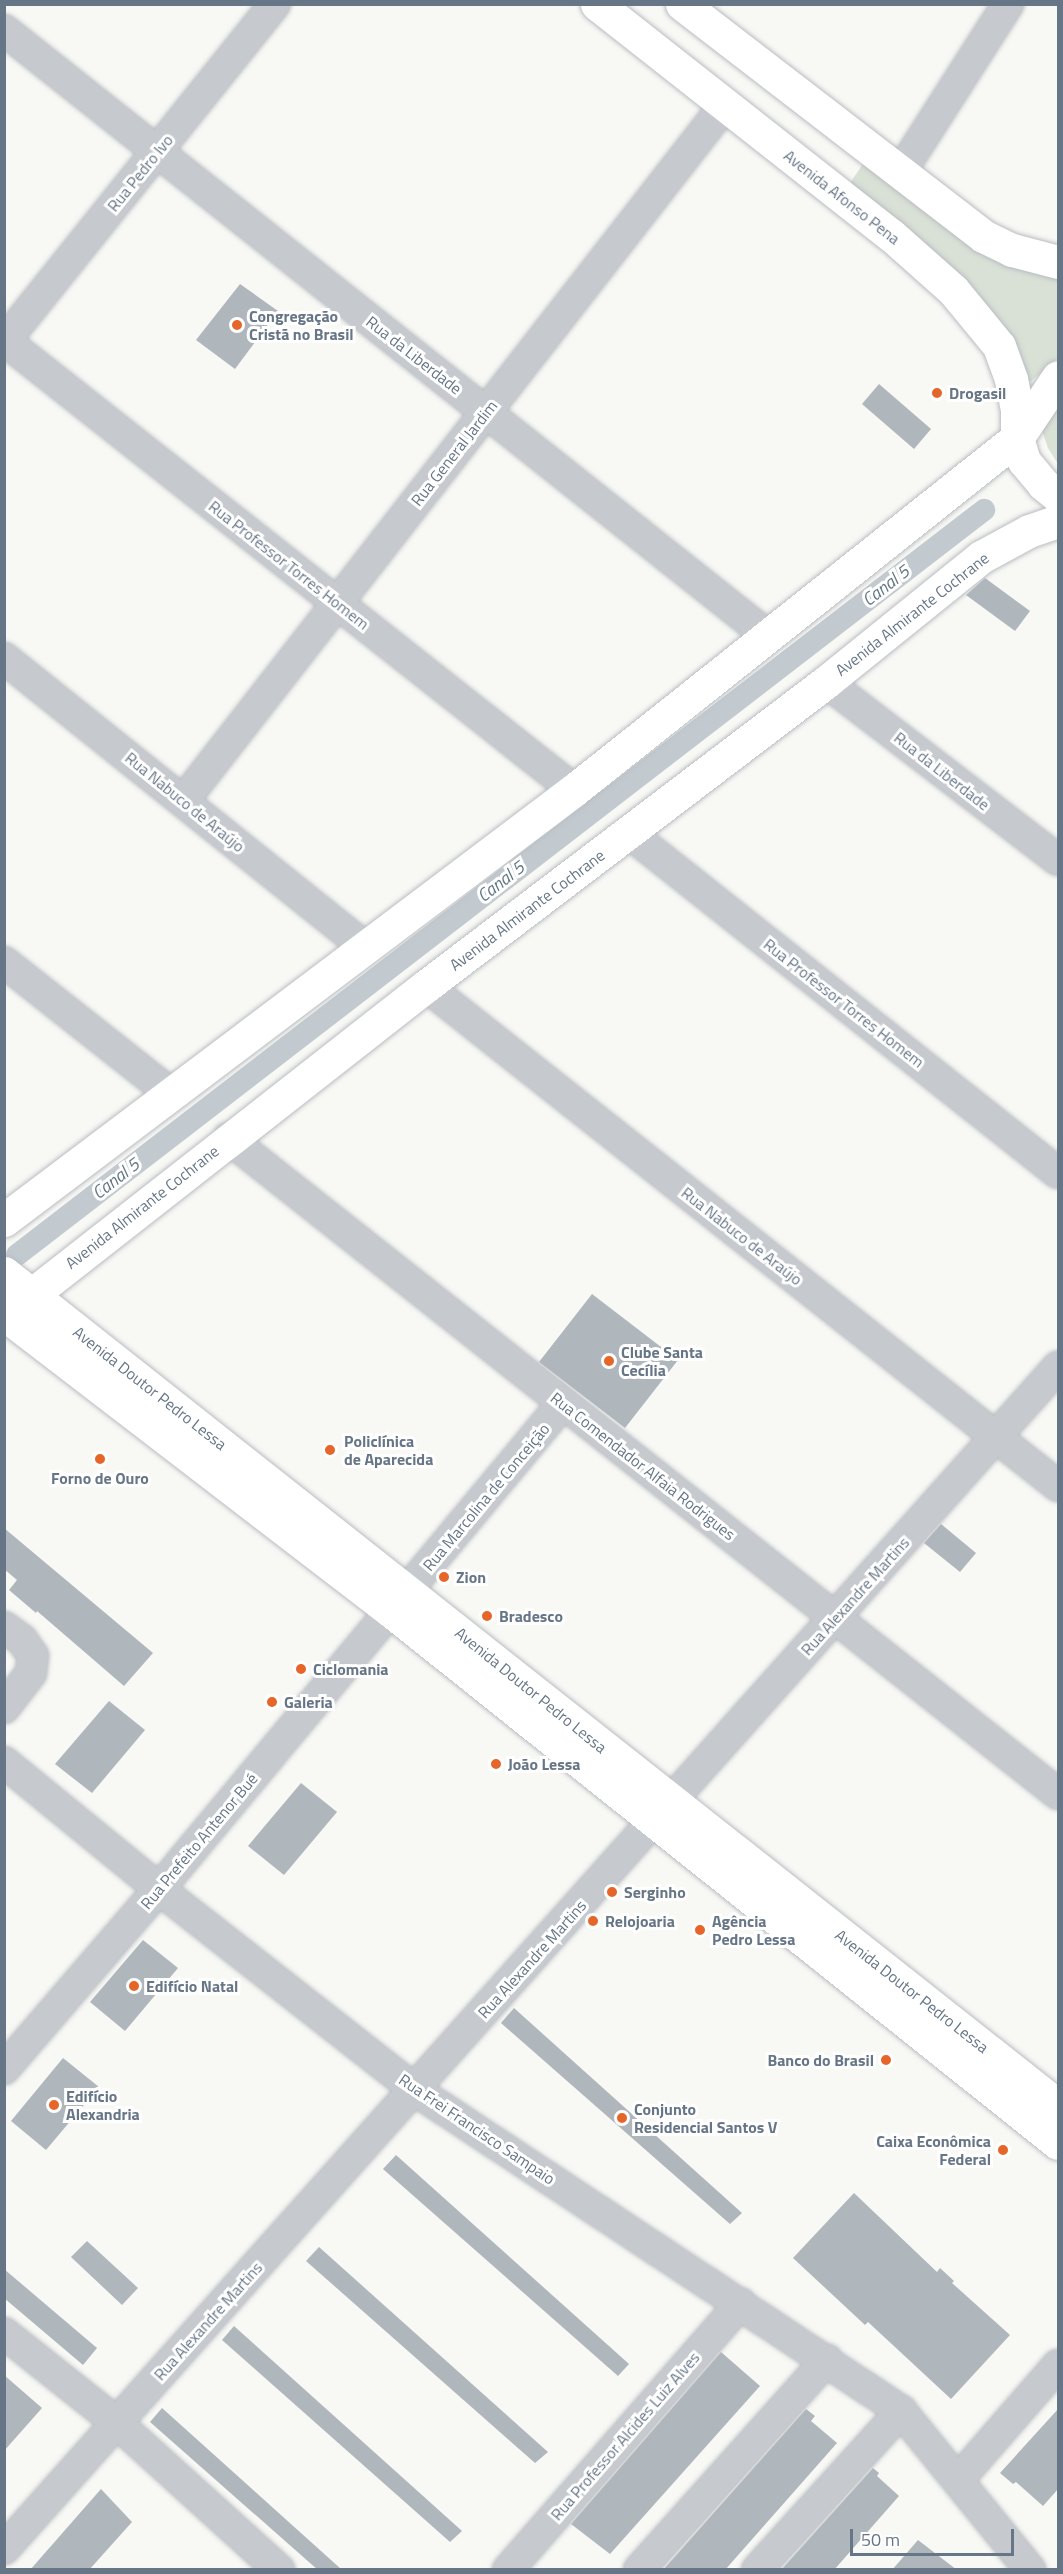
<!DOCTYPE html>
<meta charset="utf-8">
<style>
body{margin:0}
#map{position:relative;width:1063px;height:2574px;overflow:hidden;background:#f8f8f5;font-family:"Titillium Web",sans-serif}
div>[style]{position:absolute}
.green>*{inset:0;background:#d9e0d6}
.canal>*{height:22px;margin:-11px;padding:0 11px;transform-origin:11px;border-radius:11px;background:#c2cad0}
.building>*{inset:0;background:#afb6bc}
.roads{filter:drop-shadow(0 0 2px #b9bdc1) drop-shadow(0 0 2px #b9bdc1)}
.minor>*{height:30px;margin:-15px;padding:0 15px;transform-origin:15px;border-radius:15px;background:#c6c9cd}
.major>*{height:33px;margin:-16.5px;padding:0 16.5px;transform-origin:16.5px;border-radius:16.5px;background:#fff}
.dots>*{width:16px;height:16px;translate:-50% -50%;box-sizing:border-box;border:3px solid #fff;border-radius:50%}
span{translate:-50% -50%;white-space:nowrap;text-align:center;line-height:1.15;-webkit-text-stroke:6px #fff;paint-order:stroke}
.street-label{font-size:16px;color:#677687}
.poi-label{font-size:16px;color:#677687;font-weight:700}
.left{translate:0 -50%;text-align:left}
.right{translate:-100% -50%;text-align:right}
.water-label{font-size:18px;color:#637783;font-style:italic}
.frame{position:absolute;inset:0;border:6px solid #677687;pointer-events:none}
.scale{position:absolute;left:850px;top:2529px;width:164px;height:27px;box-sizing:border-box;border:3px solid #677687;border-top:0;padding-left:8px;font-size:18px;line-height:21px;white-space:nowrap;color:#677687;-webkit-text-stroke:4px #fff;paint-order:stroke}
</style>
<div id="map">
<div class="green">
<div style="clip-path:polygon(865px 161px,1058px 275px,1058px 358px,1030px 382px,977px 300px,846px 189px)"></div>
<div style="clip-path:polygon(1058px 391px,1058px 464px,1048px 448px,1041px 428px)"></div>
</div>
<div class="canal">
<div style="left:17px;top:1255px;width:1221px;rotate:-37.61deg"></div>
</div>
<div class="building">
<div style="clip-path:polygon(240px 284px,278px 311px,235px 369px,196px 340px)"></div>
<div style="clip-path:polygon(879px 384px,931px 429px,914px 449px,862px 404px)"></div>
<div style="clip-path:polygon(985px 578px,1030px 611px,1015px 631px,966px 595px)"></div>
<div style="clip-path:polygon(592px 1294px,678px 1360px,625px 1428px,539px 1362px)"></div>
<div style="clip-path:polygon(941px 1524px,976px 1553px,960px 1572px,924px 1543px)"></div>
<div style="clip-path:polygon(4px 1528px,153px 1653px,124px 1686px,37px 1611px,36px 1613px,9px 1590px,17px 1580px,4px 1569px)"></div>
<div style="clip-path:polygon(109px 1701px,145px 1730px,92px 1793px,55px 1764px)"></div>
<div style="clip-path:polygon(301px 1783px,337px 1812px,284px 1875px,248px 1846px)"></div>
<div style="clip-path:polygon(143px 1940px,178px 1968px,125px 2031px,90px 2002px)"></div>
<div style="clip-path:polygon(514px 2008px,742px 2213px,730px 2224px,501px 2023px)"></div>
<div style="clip-path:polygon(63px 2058px,99px 2087px,46px 2150px,11px 2121px)"></div>
<div style="clip-path:polygon(396px 2155px,629px 2364px,618px 2376px,383px 2169px)"></div>
<div style="clip-path:polygon(854px 2193px,937px 2272px,940px 2268px,954px 2281px,952px 2283px,1010px 2335px,951px 2399px,868px 2322px,865px 2325px,793px 2258px)"></div>
<div style="clip-path:polygon(87px 2241px,138px 2288px,122px 2305px,71px 2257px)"></div>
<div style="clip-path:polygon(319px 2247px,548px 2452px,535px 2463px,306px 2261px)"></div>
<div style="clip-path:polygon(4px 2269px,97px 2348px,83px 2365px,4px 2298px)"></div>
<div style="clip-path:polygon(234px 2326px,462px 2531px,450px 2542px,222px 2340px)"></div>
<div style="clip-path:polygon(721px 2352px,760px 2386px,610px 2554px,571px 2524px)"></div>
<div style="clip-path:polygon(4px 2375px,42px 2408px,4px 2451px)"></div>
<div style="clip-path:polygon(162px 2408px,341px 2569px,340px 2570px,318px 2570px,150px 2422px)"></div>
<div style="clip-path:polygon(1059px 2408px,1059px 2488px,1043px 2506px,1016px 2482px,1013px 2484px,1000px 2473px)"></div>
<div style="clip-path:polygon(806px 2409px,815px 2416px,811px 2421px,837px 2443px,725px 2570px,663px 2570px)"></div>
<div style="clip-path:polygon(873px 2468px,879px 2473px,877px 2476px,899px 2496px,834px 2570px,781px 2570px)"></div>
<div style="clip-path:polygon(101px 2489px,132px 2522px,89px 2570px,30px 2570px)"></div>
<div style="clip-path:polygon(918px 2540px,957px 2570px,892px 2570px)"></div>
</div>
<div class="roads">
<div class="minor">
<div style="left:4px;top:30px;width:975px;rotate:38.42deg"></div>
<div style="left:900px;top:173px;width:201px;rotate:-57.4deg"></div>
<div style="left:4px;top:340px;width:726px;rotate:38.29deg"></div>
<div style="left:4px;top:342px;width:433px;rotate:-51.3deg"></div>
<div style="left:4px;top:658px;width:462px;rotate:38.7deg"></div>
<div style="left:826px;top:682px;width:292px;rotate:37.5deg"></div>
<div style="left:184px;top:800px;width:879px;rotate:-52.11deg"></div>
<div style="left:629px;top:833px;width:547px;rotate:38.4deg"></div>
<div style="left:4px;top:962px;width:213px;rotate:38.3deg"></div>
<div style="left:426px;top:986px;width:806px;rotate:38.35deg"></div>
<div style="left:228px;top:1138px;width:1058px;rotate:38.32deg"></div>
<div style="left:4px;top:1627px;width:22px;rotate:36deg"></div>
<div style="left:22px;top:1640px;width:19px;rotate:55deg"></div>
<div style="left:33px;top:1656px;width:17px;rotate:97deg"></div>
<div style="left:31px;top:1673px;width:44px;rotate:127.6deg"></div>
<div style="left:4px;top:1762px;width:200px;rotate:39.3deg"></div>
<div style="left:159px;top:1889px;width:325px;rotate:38.1deg"></div>
<div style="left:415px;top:2090px;width:582px;rotate:33.44deg"></div>
<div style="left:901px;top:2411px;width:205px;rotate:50.9deg"></div>
<div style="left:4px;top:2069px;width:238px;rotate:-49.3deg"></div>
<div style="left:159px;top:1889px;width:632px;rotate:-50.26deg"></div>
<div style="left:4px;top:2333px;width:144px;rotate:38.5deg"></div>
<div style="left:117px;top:2423px;width:219px;rotate:42.2deg"></div>
<div style="left:958px;top:2480px;width:152px;rotate:-49deg"></div>
<div style="left:4px;top:2549px;width:1584px;rotate:-48.28deg"></div>
<div style="left:508px;top:2570px;width:354px;rotate:-48.9deg"></div>
<div style="left:639px;top:2570px;width:282px;rotate:-48.2deg"></div>
<div style="left:757px;top:2570px;width:215px;rotate:-47.8deg"></div>
</div>
<div class="major">
<div style="left:597px;top:4px;width:374px;rotate:38.2deg"></div>
<div style="left:891px;top:235px;width:83px;rotate:41.6deg"></div>
<div style="left:953px;top:290px;width:72px;rotate:50.6deg"></div>
<div style="left:999px;top:346px;width:35px;rotate:70deg"></div>
<div style="left:1011px;top:379px;width:32px;rotate:79deg"></div>
<div style="left:1017px;top:410px;width:28px;rotate:90deg"></div>
<div style="left:1017px;top:438px;width:24px;rotate:73deg"></div>
<div style="left:1024px;top:461px;width:30px;rotate:50deg"></div>
<div style="left:1043px;top:484px;width:19px;rotate:39deg"></div>
<div style="left:682px;top:4px;width:380px;rotate:37.6deg"></div>
<div style="left:983px;top:236px;width:32px;rotate:26deg"></div>
<div style="left:1012px;top:250px;width:48px;rotate:14.6deg"></div>
<div style="left:4px;top:1220px;width:714px;rotate:-37.03deg"></div>
<div style="left:574px;top:790px;width:566px;rotate:-38.47deg"></div>
<div style="left:1017px;top:438px;width:73px;rotate:-56.1deg"></div>
<div style="left:4px;top:1273px;width:1343px;rotate:38.32deg"></div>
<div style="left:16px;top:1307px;width:521px;rotate:-38.06deg"></div>
<div style="left:426px;top:986px;width:502px;rotate:-37.23deg"></div>
<div style="left:826px;top:682px;width:199px;rotate:-38.9deg"></div>
<div style="left:981px;top:557px;width:55px;rotate:-28.4deg"></div>
<div style="left:1029px;top:531px;width:31px;rotate:-19deg"></div>
<div style="left:4px;top:1314px;width:488px;rotate:37.5deg"></div>
<div style="left:391px;top:1611px;width:853px;rotate:38.58deg"></div>
</div>
</div>
<div class="dots">
<div style="left:237px;top:325px;background:#e66528"></div>
<div style="left:937px;top:393px;background:#e66528"></div>
<div style="left:609px;top:1361px;background:#e66528"></div>
<div style="left:330px;top:1450px;background:#e66528"></div>
<div style="left:100px;top:1459px;background:#e66528"></div>
<div style="left:444px;top:1577px;background:#e66528"></div>
<div style="left:487px;top:1616px;background:#e66528"></div>
<div style="left:301px;top:1669px;background:#e66528"></div>
<div style="left:272px;top:1702px;background:#e66528"></div>
<div style="left:496px;top:1764px;background:#e66528"></div>
<div style="left:612px;top:1892px;background:#e66528"></div>
<div style="left:593px;top:1921px;background:#e66528"></div>
<div style="left:700px;top:1930px;background:#e66528"></div>
<div style="left:134px;top:1986px;background:#e66528"></div>
<div style="left:886px;top:2060px;background:#e66528"></div>
<div style="left:54px;top:2105px;background:#e66528"></div>
<div style="left:622px;top:2118px;background:#e66528"></div>
<div style="left:1003px;top:2150px;background:#e66528"></div>
</div>
<div class="street-label">
<span style="left:140px;top:173px;rotate:-51deg">Rua Pedro Ivo</span>
<span style="left:842px;top:197px;rotate:38deg">Avenida Afonso Pena</span>
<span style="left:414px;top:355px;rotate:38deg">Rua da Liberdade</span>
<span style="left:454px;top:453px;rotate:-52deg">Rua General Jardim</span>
<span style="left:289px;top:565px;rotate:38deg">Rua Professor Torres Homem</span>
<span style="left:912px;top:614px;rotate:-38deg">Avenida Almirante Cochrane</span>
<span style="left:942px;top:771px;rotate:38deg">Rua da Liberdade</span>
<span style="left:185px;top:802px;rotate:39deg">Rua Nabuco de Araújo</span>
<span style="left:527px;top:910px;rotate:-37deg">Avenida Almirante Cochrane</span>
<span style="left:844px;top:1003px;rotate:38deg">Rua Professor Torres Homem</span>
<span style="left:142px;top:1207px;rotate:-38deg">Avenida Almirante Cochrane</span>
<span style="left:742px;top:1236px;rotate:38deg">Rua Nabuco de Araújo</span>
<span style="left:150px;top:1388px;rotate:38deg">Avenida Doutor Pedro Lessa</span>
<span style="left:643px;top:1466px;rotate:38deg">Rua Comendador Alfaia Rodrigues</span>
<span style="left:486px;top:1497px;rotate:-50deg">Rua Marcolina de Conceição</span>
<span style="left:855px;top:1596px;rotate:-48deg">Rua Alexandre Martins</span>
<span style="left:531px;top:1690px;rotate:39deg">Avenida Doutor Pedro Lessa</span>
<span style="left:199px;top:1841px;rotate:-50deg">Rua Prefeito Antenor Bué</span>
<span style="left:532px;top:1959px;rotate:-48deg">Rua Alexandre Martins</span>
<span style="left:912px;top:1991px;rotate:38deg">Avenida Doutor Pedro Lessa</span>
<span style="left:477px;top:2129px;rotate:34deg">Rua Frei Francisco Sampaio</span>
<span style="left:208px;top:2321px;rotate:-48deg">Rua Alexandre Martins</span>
<span style="left:625px;top:2436px;rotate:-49deg">Rua Professor Alcides Luiz Alves</span>
</div>
<div class="poi-label">
<span class="left" style="left:249px;top:325px">Congregação<br>Cristã no Brasil</span>
<span class="left" style="left:949px;top:393px">Drogasil</span>
<span class="left" style="left:621px;top:1361px">Clube Santa<br>Cecília</span>
<span class="left" style="left:344px;top:1450px">Policlínica<br>de Aparecida</span>
<span style="left:100px;top:1478px">Forno de Ouro</span>
<span class="left" style="left:456px;top:1577px">Zion</span>
<span class="left" style="left:499px;top:1616px">Bradesco</span>
<span class="left" style="left:313px;top:1669px">Ciclomania</span>
<span class="left" style="left:284px;top:1702px">Galeria</span>
<span class="left" style="left:508px;top:1764px">João Lessa</span>
<span class="left" style="left:624px;top:1892px">Serginho</span>
<span class="left" style="left:605px;top:1921px">Relojoaria</span>
<span class="left" style="left:712px;top:1930px">Agência<br>Pedro Lessa</span>
<span class="left" style="left:146px;top:1986px">Edifício Natal</span>
<span class="right" style="left:874px;top:2060px">Banco do Brasil</span>
<span class="left" style="left:66px;top:2105px">Edifício<br>Alexandria</span>
<span class="left" style="left:634px;top:2118px">Conjunto<br>Residencial Santos V</span>
<span class="right" style="left:991px;top:2150px">Caixa Econômica<br>Federal</span>
</div>
<div class="water-label">
<span style="left:886px;top:586px;rotate:-38deg">Canal 5</span>
<span style="left:501px;top:882px;rotate:-38deg">Canal 5</span>
<span style="left:116px;top:1179px;rotate:-38deg">Canal 5</span>
</div>
<div class="frame"></div>
<div class="scale">50 m</div>
</div>
